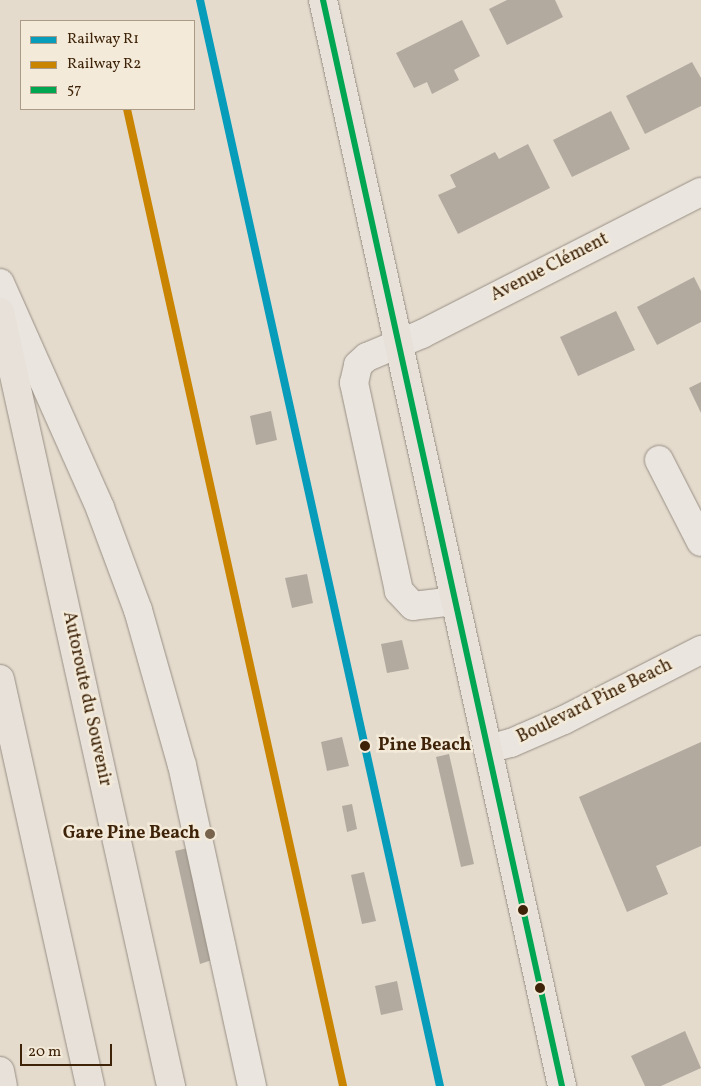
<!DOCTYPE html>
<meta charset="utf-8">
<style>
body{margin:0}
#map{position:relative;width:701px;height:1086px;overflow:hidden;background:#e4dbcd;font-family:Vollkorn,serif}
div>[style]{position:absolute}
.building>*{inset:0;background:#b2aa9f}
.roads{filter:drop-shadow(0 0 1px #988f84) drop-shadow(0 0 1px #988f84)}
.minor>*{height:28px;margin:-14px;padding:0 14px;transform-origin:14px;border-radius:14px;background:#eae5de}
.major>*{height:28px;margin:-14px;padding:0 14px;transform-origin:14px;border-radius:14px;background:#e7e1d9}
.highway>*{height:28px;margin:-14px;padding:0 14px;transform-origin:14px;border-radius:14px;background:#e7e1d9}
.bus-1>*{height:6px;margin:-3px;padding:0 3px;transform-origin:3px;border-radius:3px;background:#00a651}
.rail-1>*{height:8px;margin:-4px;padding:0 4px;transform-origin:4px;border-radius:4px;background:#069cba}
.rail-2>*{height:8px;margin:-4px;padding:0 4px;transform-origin:4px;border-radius:4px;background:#c98502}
.dots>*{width:14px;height:14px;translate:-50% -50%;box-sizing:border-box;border:2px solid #f3ead9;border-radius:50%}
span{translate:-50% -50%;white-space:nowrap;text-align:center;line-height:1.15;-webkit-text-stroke:5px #f3ead9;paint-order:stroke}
.street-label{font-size:18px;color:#3e2308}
.stop-label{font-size:18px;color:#3e2308;font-weight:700}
.left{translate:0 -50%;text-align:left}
.poi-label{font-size:18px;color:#3e2308;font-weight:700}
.right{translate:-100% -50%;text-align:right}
.legend{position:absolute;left:20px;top:20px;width:175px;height:90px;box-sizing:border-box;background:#f3ead9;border:1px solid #ab9a85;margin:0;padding:6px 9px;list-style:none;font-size:15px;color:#3e2308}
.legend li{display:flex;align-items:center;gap:10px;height:25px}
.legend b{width:25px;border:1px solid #ab9a85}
.scale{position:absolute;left:20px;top:1044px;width:92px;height:22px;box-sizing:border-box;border:2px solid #3e2308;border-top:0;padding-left:6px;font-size:15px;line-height:18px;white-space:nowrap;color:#3e2308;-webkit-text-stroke:4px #f3ead9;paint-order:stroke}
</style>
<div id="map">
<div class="building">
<div style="clip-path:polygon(507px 0,555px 0,563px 17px,507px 45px,489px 9px)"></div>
<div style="clip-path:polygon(462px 20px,480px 56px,454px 70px,459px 80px,432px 94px,427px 82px,414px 88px,396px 53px)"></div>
<div style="clip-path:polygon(692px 62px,701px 78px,701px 106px,645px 134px,626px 96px)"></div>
<div style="clip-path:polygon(611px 111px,630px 149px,572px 177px,553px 140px)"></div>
<div style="clip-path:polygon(528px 144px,550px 188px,458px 234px,438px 195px,456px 187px,450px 175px,495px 152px,499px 159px)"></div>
<div style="clip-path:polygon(694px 277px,701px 291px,701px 322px,657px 345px,637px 307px)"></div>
<div style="clip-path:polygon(616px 311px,635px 350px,578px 376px,560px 337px)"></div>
<div style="clip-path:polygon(701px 382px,701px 413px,689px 388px)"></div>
<div style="clip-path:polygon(271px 411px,277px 440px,256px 445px,250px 416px)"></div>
<div style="clip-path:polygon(307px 574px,313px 603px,292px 608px,285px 578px)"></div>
<div style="clip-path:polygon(402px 640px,409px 669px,387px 673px,381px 644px)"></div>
<div style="clip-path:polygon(342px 737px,349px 766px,327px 771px,321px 742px)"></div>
<div style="clip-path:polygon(701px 742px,701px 846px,656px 866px,668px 894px,627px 912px,579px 797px)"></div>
<div style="clip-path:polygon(449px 754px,474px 864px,461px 867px,436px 757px)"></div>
<div style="clip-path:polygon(352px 804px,357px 829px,347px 832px,342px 806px)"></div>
<div style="clip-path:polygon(188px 848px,212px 960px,200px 964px,175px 851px)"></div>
<div style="clip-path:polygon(364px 872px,376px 921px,362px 924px,351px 875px)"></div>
<div style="clip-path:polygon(397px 981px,403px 1010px,381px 1015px,375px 986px)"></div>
<div style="clip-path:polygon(685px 1031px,701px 1068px,661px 1086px,645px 1086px,631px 1056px)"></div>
</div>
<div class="roads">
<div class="minor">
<div style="left:0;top:283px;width:246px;rotate:66deg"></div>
<div style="left:100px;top:508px;width:109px;rotate:69.6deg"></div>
<div style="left:138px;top:610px;width:161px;rotate:74.2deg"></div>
<div style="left:182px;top:765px;width:329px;rotate:77.7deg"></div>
<div style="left:659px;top:460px;width:92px;rotate:62.9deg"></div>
<div style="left:455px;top:601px;width:42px;rotate:173.2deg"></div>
<div style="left:413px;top:606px;width:21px;rotate:-133deg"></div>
<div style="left:399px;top:591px;width:213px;rotate:-102.2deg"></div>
<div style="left:354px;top:383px;width:18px;rotate:-77deg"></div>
<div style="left:358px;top:365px;width:12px;rotate:-42deg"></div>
<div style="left:367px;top:357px;width:60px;rotate:-22.7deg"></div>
<div style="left:422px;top:334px;width:313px;rotate:-27deg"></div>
<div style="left:488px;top:749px;width:24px;rotate:-15deg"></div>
<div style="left:511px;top:743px;width:58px;rotate:-23.5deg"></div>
<div style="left:564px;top:720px;width:154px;rotate:-27.1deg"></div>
</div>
<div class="major">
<div style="left:323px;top:0;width:1112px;rotate:77.59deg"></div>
<div style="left:0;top:1071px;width:15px;rotate:79deg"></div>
</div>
<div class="highway">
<div style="left:0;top:312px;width:793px;rotate:77.54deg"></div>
<div style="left:0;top:679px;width:417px;rotate:77.5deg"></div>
</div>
</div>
<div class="bus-1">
<div style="left:323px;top:0;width:1112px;rotate:77.59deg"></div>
</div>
<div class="rail-1">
<div style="left:200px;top:0;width:1112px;rotate:77.54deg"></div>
</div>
<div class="rail-2">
<div style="left:127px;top:109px;width:1001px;rotate:77.53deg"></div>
</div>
<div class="dots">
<div style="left:365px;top:746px;background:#3e2308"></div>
<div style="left:210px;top:834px;background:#78634d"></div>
<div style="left:523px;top:910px;background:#3e2308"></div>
<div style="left:540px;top:988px;background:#3e2308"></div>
</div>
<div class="street-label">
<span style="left:550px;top:268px;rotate:-27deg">Avenue Clément</span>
<span style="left:86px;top:699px;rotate:78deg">Autoroute du Souvenir</span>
<span style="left:595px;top:702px;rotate:-26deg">Boulevard Pine Beach</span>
</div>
<div class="stop-label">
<span class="left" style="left:378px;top:746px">Pine Beach</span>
</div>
<div class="poi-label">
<span class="right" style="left:200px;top:834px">Gare Pine Beach</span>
</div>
<ul class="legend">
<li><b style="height:6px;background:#069cba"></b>Railway R1</li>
<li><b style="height:6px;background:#c98502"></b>Railway R2</li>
<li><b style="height:6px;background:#00a651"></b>57</li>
</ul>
<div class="scale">20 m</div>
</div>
